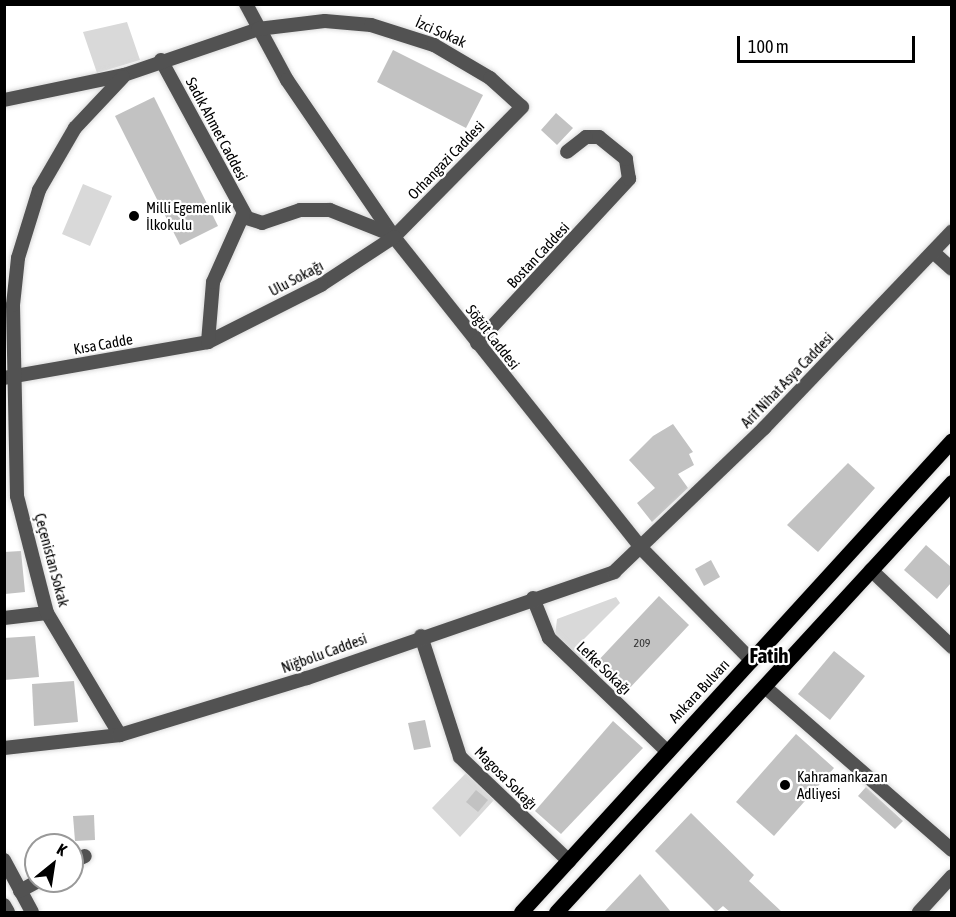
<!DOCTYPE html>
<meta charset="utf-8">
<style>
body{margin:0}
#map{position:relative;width:956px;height:917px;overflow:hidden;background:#fff;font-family:"Asap Condensed",sans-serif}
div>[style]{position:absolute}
.green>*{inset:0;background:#d9d9d9}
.building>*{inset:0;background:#c2c2c2}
.roads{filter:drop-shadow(0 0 2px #dbdbdb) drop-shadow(0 0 2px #dbdbdb)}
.minor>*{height:14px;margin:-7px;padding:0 7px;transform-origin:7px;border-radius:7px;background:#525252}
.major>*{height:15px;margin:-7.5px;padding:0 7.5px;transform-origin:7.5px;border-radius:7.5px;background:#000}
.dots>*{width:16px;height:16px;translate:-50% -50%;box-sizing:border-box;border:3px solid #fff;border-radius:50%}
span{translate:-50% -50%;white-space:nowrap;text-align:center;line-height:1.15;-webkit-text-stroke:4.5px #fff;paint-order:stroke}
.number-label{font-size:12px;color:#303030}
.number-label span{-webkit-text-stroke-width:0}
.street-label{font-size:15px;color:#000}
.poi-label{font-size:15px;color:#000}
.left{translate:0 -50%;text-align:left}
.district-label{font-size:21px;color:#000;font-weight:700}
.frame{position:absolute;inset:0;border:6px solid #000;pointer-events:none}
.north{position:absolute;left:24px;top:833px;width:60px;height:60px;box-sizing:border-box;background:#fff;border:2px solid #999;border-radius:50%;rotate:30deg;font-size:16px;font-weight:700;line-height:24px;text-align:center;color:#000}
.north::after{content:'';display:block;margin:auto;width:21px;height:27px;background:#000;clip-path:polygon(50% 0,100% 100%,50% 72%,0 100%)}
.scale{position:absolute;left:737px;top:36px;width:178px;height:27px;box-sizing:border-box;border:3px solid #000;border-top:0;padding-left:8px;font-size:18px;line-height:21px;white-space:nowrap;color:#000;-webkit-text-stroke:4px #fff;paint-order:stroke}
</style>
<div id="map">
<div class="green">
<div style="clip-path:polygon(127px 22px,140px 60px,97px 73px,83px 32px)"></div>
<div style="clip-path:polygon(83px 184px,112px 196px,90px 246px,62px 234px)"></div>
<div style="clip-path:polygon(616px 597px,620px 603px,577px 646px,592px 661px,586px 666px,555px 636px,557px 619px)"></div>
<div style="clip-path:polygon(466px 773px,494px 800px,460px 837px,432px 808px)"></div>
</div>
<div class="building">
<div style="clip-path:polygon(393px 50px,483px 95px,466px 128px,377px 82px)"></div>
<div style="clip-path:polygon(154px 97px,218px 226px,180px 245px,115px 116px)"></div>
<div style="clip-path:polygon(556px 113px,573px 128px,557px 145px,541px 130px)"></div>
<div style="clip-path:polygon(673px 424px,693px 452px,689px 454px,694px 465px,678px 474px,688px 488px,652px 522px,637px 503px,655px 488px,629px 460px,653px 436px)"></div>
<div style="clip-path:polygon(848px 463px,875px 488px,818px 552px,787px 525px)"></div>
<div style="clip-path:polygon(926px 545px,951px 567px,951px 583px,937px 599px,904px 570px)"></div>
<div style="clip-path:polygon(21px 551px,25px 592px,5px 594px,4px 552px)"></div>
<div style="clip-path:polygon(711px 560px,720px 577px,704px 586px,695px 569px)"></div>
<div style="clip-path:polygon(659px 596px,689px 625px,626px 692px,595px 664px)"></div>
<div style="clip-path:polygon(35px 636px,39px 677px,4px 680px,4px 638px)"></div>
<div style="clip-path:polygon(834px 651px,865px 676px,830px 720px,798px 694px)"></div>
<div style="clip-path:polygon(74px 681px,78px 722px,34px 726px,32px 684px)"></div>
<div style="clip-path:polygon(425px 720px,431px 747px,414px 750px,408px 723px)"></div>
<div style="clip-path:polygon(613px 721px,643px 748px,561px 834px,535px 811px)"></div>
<div style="clip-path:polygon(796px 734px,834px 768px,774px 836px,736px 802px)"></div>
<div style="clip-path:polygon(866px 787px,903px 821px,895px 829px,858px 796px)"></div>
<div style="clip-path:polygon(476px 790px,488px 800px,478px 812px,466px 802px)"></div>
<div style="clip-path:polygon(691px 813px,754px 875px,749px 881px,782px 912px,730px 912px,723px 906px,716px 912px,655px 851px)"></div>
<div style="clip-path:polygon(94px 815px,95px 840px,75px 841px,73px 816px)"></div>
<div style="clip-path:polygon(640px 874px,671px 912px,604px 912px)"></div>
</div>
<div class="roads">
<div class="minor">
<div style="left:246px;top:4px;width:86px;rotate:61.7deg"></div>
<div style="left:287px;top:80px;width:190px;rotate:55.7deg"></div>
<div style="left:394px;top:237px;width:399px;rotate:51.5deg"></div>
<div style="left:642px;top:549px;width:157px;rotate:45.5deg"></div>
<div style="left:161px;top:60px;width:180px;rotate:61.4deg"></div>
<div style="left:247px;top:218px;width:16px;rotate:18deg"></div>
<div style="left:262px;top:223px;width:40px;rotate:-18.9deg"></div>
<div style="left:300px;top:210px;width:30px"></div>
<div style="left:330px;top:210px;width:65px;rotate:21.8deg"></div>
<div style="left:4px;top:100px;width:123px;rotate:-11.8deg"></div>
<div style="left:124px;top:75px;width:142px;rotate:-18.9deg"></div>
<div style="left:258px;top:29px;width:67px;rotate:-6.8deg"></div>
<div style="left:325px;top:21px;width:46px;rotate:5deg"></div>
<div style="left:371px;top:25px;width:66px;rotate:17.6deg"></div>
<div style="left:434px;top:45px;width:65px;rotate:30.5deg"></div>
<div style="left:490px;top:78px;width:43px;rotate:42.2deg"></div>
<div style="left:522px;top:107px;width:182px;rotate:134.6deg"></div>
<div style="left:394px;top:237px;width:87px;rotate:146.7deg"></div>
<div style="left:321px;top:285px;width:127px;rotate:153.2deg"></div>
<div style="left:208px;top:342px;width:207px;rotate:170deg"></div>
<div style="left:933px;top:252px;width:25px;rotate:42deg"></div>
<div style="left:208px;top:342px;width:60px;rotate:-85.2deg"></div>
<div style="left:213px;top:282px;width:73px;rotate:-65.9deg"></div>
<div style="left:477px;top:343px;width:224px;rotate:-47.2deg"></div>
<div style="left:629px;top:179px;width:20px;rotate:-99deg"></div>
<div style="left:626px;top:159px;width:35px;rotate:-141deg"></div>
<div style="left:599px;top:137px;width:13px;rotate:180deg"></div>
<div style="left:586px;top:137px;width:24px;rotate:142deg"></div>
<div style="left:871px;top:570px;width:112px;rotate:43.5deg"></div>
<div style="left:533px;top:598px;width:43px;rotate:68.2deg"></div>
<div style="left:549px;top:638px;width:165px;rotate:43.8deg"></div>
<div style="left:4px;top:618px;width:43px;rotate:-6.6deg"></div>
<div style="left:421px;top:636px;width:127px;rotate:72.1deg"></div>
<div style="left:460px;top:757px;width:151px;rotate:43.7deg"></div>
<div style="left:765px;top:687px;width:248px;rotate:41.1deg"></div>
<div style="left:120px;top:735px;width:142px;rotate:-120.9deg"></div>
<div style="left:47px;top:613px;width:121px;rotate:-104.4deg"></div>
<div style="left:17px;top:496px;width:191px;rotate:-91.2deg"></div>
<div style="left:13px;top:305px;width:47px;rotate:-83.9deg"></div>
<div style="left:18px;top:258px;width:71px;rotate:-72.8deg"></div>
<div style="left:39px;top:190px;width:72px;rotate:-59.9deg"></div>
<div style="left:75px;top:128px;width:70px;rotate:-46.7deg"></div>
<div style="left:4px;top:748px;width:117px;rotate:-6.4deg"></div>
<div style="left:120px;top:735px;width:195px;rotate:-17deg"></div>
<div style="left:307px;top:678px;width:325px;rotate:-19deg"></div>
<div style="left:614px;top:572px;width:208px;rotate:-43.8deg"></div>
<div style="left:764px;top:428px;width:272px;rotate:-46.3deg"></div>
<div style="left:4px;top:860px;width:59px;rotate:61.7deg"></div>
<div style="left:72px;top:862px;width:14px;rotate:-25deg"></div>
<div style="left:20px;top:891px;width:21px;rotate:-29deg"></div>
<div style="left:4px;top:905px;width:8px;rotate:60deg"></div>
<div style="left:919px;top:912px;width:49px;rotate:-47.5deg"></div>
</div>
<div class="major">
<div style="left:521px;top:912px;width:639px;rotate:-47.6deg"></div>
<div style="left:556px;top:912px;width:585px;rotate:-47.36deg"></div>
</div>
</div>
<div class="dots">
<div style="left:134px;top:216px;background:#000"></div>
<div style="left:785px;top:785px;background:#000"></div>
</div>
<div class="number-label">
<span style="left:642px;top:644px">209</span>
</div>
<div class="street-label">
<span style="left:441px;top:32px;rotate:24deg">İzci Sokak</span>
<span style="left:217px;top:129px;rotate:62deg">Sadık Ahmet Caddesi</span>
<span style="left:446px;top:160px;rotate:-46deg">Orhangazi Caddesi</span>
<span style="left:538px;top:255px;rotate:-47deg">Bostan Caddesi</span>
<span style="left:296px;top:278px;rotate:-28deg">Ulu Sokağı</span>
<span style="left:493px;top:337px;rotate:52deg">Söğüt Caddesi</span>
<span style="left:103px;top:344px;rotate:-10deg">Kısa Cadde</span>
<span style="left:787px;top:380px;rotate:-46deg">Arif Nihat Asya Caddesi</span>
<span style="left:52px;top:560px;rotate:75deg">Çeçenistan Sokak</span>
<span style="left:324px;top:653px;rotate:-20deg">Niğbolu Caddesi</span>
<span style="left:604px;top:668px;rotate:44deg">Lefke Sokağı</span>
<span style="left:699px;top:691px;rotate:-47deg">Ankara Bulvarı</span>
<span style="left:506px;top:778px;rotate:45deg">Magosa Sokağı</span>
</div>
<div class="poi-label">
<span class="left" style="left:146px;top:216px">Milli Egemenlik<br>İlkokulu</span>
<span class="left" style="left:797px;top:785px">Kahramankazan<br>Adliyesi</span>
</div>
<div class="district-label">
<span style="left:769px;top:655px">Fatih</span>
</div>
<div class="frame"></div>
<div class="north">K</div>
<div class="scale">100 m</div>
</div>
